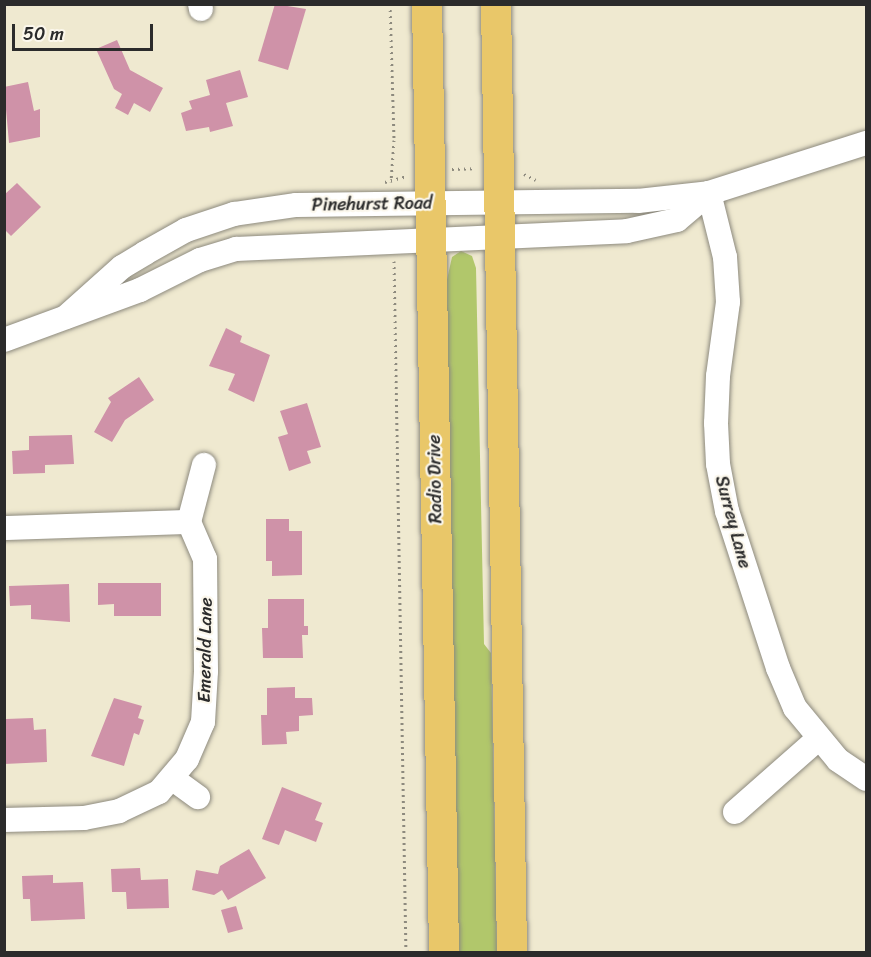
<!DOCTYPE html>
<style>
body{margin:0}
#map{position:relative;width:871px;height:957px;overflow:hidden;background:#efe9d0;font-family:Sriracha,sans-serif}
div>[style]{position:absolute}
.green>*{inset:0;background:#b1c76b}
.building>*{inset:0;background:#cf92a8}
.path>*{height:3px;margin-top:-1.5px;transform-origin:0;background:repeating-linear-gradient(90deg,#8d8a7e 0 1.5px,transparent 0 6px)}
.roads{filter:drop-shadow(0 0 2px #8d8a7e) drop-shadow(0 0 2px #8d8a7e)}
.minor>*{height:24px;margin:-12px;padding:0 12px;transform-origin:12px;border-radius:12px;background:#fff}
.major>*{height:30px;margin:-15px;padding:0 15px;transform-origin:15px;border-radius:15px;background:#e9c769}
span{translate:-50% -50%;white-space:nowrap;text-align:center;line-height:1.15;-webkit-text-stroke:4.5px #fbf7ec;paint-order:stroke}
.street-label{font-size:18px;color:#2b2b2b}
.frame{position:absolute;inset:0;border:6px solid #2b2b2b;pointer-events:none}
.scale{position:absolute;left:12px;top:24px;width:141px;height:27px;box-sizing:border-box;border:3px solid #2b2b2b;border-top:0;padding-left:8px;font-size:18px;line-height:21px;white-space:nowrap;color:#2b2b2b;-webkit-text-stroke:4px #fbf7ec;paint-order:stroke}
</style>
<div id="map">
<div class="green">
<div style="clip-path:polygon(461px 251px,472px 256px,476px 268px,484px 644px,491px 653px,497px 952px,456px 952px,444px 293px,452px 257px)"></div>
</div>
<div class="building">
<div style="clip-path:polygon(275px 4px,306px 9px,288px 70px,258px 61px)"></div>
<div style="clip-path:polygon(117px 40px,130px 70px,163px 88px,150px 112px,134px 103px,128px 115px,115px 108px,122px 94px,114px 89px,96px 49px)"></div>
<div style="clip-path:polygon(240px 70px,248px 97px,226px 103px,233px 126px,210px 132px,209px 127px,186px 131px,181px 113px,192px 109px,189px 101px,210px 95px,206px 80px)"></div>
<div style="clip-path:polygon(28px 82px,34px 111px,40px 109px,40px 137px,9px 143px,4px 87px)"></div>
<div style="clip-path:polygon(17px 183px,41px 207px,11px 236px,4px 229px,4px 195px)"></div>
<div style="clip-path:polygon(226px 328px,242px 336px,240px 342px,270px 355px,254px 402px,228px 390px,235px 374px,209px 366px)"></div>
<div style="clip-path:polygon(139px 377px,154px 400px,125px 420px,112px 442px,94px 432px,111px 402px,108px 398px)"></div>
<div style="clip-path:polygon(307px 403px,321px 447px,307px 451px,311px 463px,289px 471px,278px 437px,288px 434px,280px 411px)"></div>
<div style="clip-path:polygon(72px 435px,74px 464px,45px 465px,45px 473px,13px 474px,12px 451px,29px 450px,29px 436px)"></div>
<div style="clip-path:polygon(266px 519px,289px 519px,289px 531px,302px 531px,302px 575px,272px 576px,272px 561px,266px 561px)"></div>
<div style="clip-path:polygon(98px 583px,161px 583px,161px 616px,114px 616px,114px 604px,98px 605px)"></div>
<div style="clip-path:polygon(69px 584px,70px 622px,31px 619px,31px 605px,10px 606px,9px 586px)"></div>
<div style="clip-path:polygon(268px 599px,304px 599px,304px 626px,308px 626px,308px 635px,302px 635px,303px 658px,263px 658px,262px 628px,268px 628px)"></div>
<div style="clip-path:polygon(295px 687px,295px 698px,312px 698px,313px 715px,299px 716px,299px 731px,286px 732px,287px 744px,262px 745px,261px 715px,267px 715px,267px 688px)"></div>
<div style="clip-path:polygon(114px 698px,142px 706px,138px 718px,144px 720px,139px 735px,134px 733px,124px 766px,91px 756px)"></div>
<div style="clip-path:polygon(33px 718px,34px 730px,46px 729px,47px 762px,4px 764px,6px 719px)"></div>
<div style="clip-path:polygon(282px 787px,322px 803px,315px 820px,323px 823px,316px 842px,285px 830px,279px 845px,262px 839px)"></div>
<div style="clip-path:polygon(249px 849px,266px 878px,228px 900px,222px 890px,214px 895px,192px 890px,196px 870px,218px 874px,220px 866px)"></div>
<div style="clip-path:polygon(140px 868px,141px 880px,168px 879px,169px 908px,127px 909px,126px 892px,112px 892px,111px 869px)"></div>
<div style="clip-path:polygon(53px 875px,53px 883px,83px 882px,85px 919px,31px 921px,30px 899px,23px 899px,22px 876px)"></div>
<div style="clip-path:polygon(236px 906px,243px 929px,228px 933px,221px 910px)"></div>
</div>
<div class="path">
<div style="left:390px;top:4px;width:136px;rotate:88.3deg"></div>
<div style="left:394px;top:140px;width:42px;rotate:94.1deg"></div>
<div style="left:452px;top:169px;width:23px;rotate:-2deg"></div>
<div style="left:524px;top:174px;width:13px;rotate:27deg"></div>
<div style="left:385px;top:182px;width:23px;rotate:-15deg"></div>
<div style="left:394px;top:261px;width:691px;rotate:89.01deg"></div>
</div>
<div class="roads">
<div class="minor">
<div style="left:200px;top:4px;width:5px;rotate:79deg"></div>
<div style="left:709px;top:193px;width:66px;rotate:76deg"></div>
<div style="left:725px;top:257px;width:45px;rotate:86.2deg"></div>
<div style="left:728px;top:302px;width:75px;rotate:97.7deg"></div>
<div style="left:718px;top:376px;width:47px;rotate:92.4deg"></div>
<div style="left:716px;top:423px;width:41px;rotate:87.2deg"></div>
<div style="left:718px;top:464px;width:48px;rotate:79.2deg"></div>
<div style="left:727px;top:511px;width:165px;rotate:72deg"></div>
<div style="left:778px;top:668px;width:43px;rotate:67deg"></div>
<div style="left:795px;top:708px;width:67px;rotate:50.4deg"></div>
<div style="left:838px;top:760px;width:34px;rotate:34deg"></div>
<div style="left:66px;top:317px;width:75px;rotate:-41.8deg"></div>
<div style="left:122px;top:267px;width:27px;rotate:-31deg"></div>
<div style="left:145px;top:253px;width:47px;rotate:-29.3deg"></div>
<div style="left:186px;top:230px;width:51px;rotate:-18.4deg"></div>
<div style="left:234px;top:214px;width:63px;rotate:-8.3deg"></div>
<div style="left:296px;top:205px;width:342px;rotate:-0.7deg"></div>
<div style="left:638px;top:201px;width:71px;rotate:-6.4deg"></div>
<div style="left:709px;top:193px;width:165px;rotate:-17.7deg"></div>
<div style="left:4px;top:340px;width:145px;rotate:-20.2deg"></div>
<div style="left:140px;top:290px;width:67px;rotate:-26.6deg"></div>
<div style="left:200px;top:260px;width:38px;rotate:-17deg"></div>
<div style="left:236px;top:249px;width:391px;rotate:-2.6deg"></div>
<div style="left:627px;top:231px;width:51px;rotate:-12.4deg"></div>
<div style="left:677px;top:220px;width:42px;rotate:-40.2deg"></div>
<div style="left:189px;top:522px;width:59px;rotate:-75.3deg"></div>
<div style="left:4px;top:528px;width:185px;rotate:-1.9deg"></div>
<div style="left:173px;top:779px;width:31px;rotate:36deg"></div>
<div style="left:735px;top:812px;width:112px;rotate:-41.4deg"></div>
<div style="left:4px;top:820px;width:80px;rotate:-1.4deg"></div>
<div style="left:84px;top:818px;width:36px;rotate:-11deg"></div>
<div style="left:119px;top:811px;width:44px;rotate:-25.4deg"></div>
<div style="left:159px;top:792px;width:43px;rotate:-49.7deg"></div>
<div style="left:187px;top:759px;width:40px;rotate:-66.6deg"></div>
<div style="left:203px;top:722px;width:51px;rotate:-86.6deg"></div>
<div style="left:206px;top:671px;width:112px;rotate:-90.5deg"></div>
<div style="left:205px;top:559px;width:40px;rotate:-113.4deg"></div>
</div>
<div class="major">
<div style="left:427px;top:4px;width:948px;rotate:88.97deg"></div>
<div style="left:496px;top:4px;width:948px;rotate:89.03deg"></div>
</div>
</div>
<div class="street-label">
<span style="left:372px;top:204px;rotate:-1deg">Pinehurst Road</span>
<span style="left:435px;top:479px;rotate:-91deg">Radio Drive</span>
<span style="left:733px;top:522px;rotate:75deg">Surrey Lane</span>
<span style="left:205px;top:650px;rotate:-89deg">Emerald Lane</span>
</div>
<div class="frame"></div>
<div class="scale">50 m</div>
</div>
